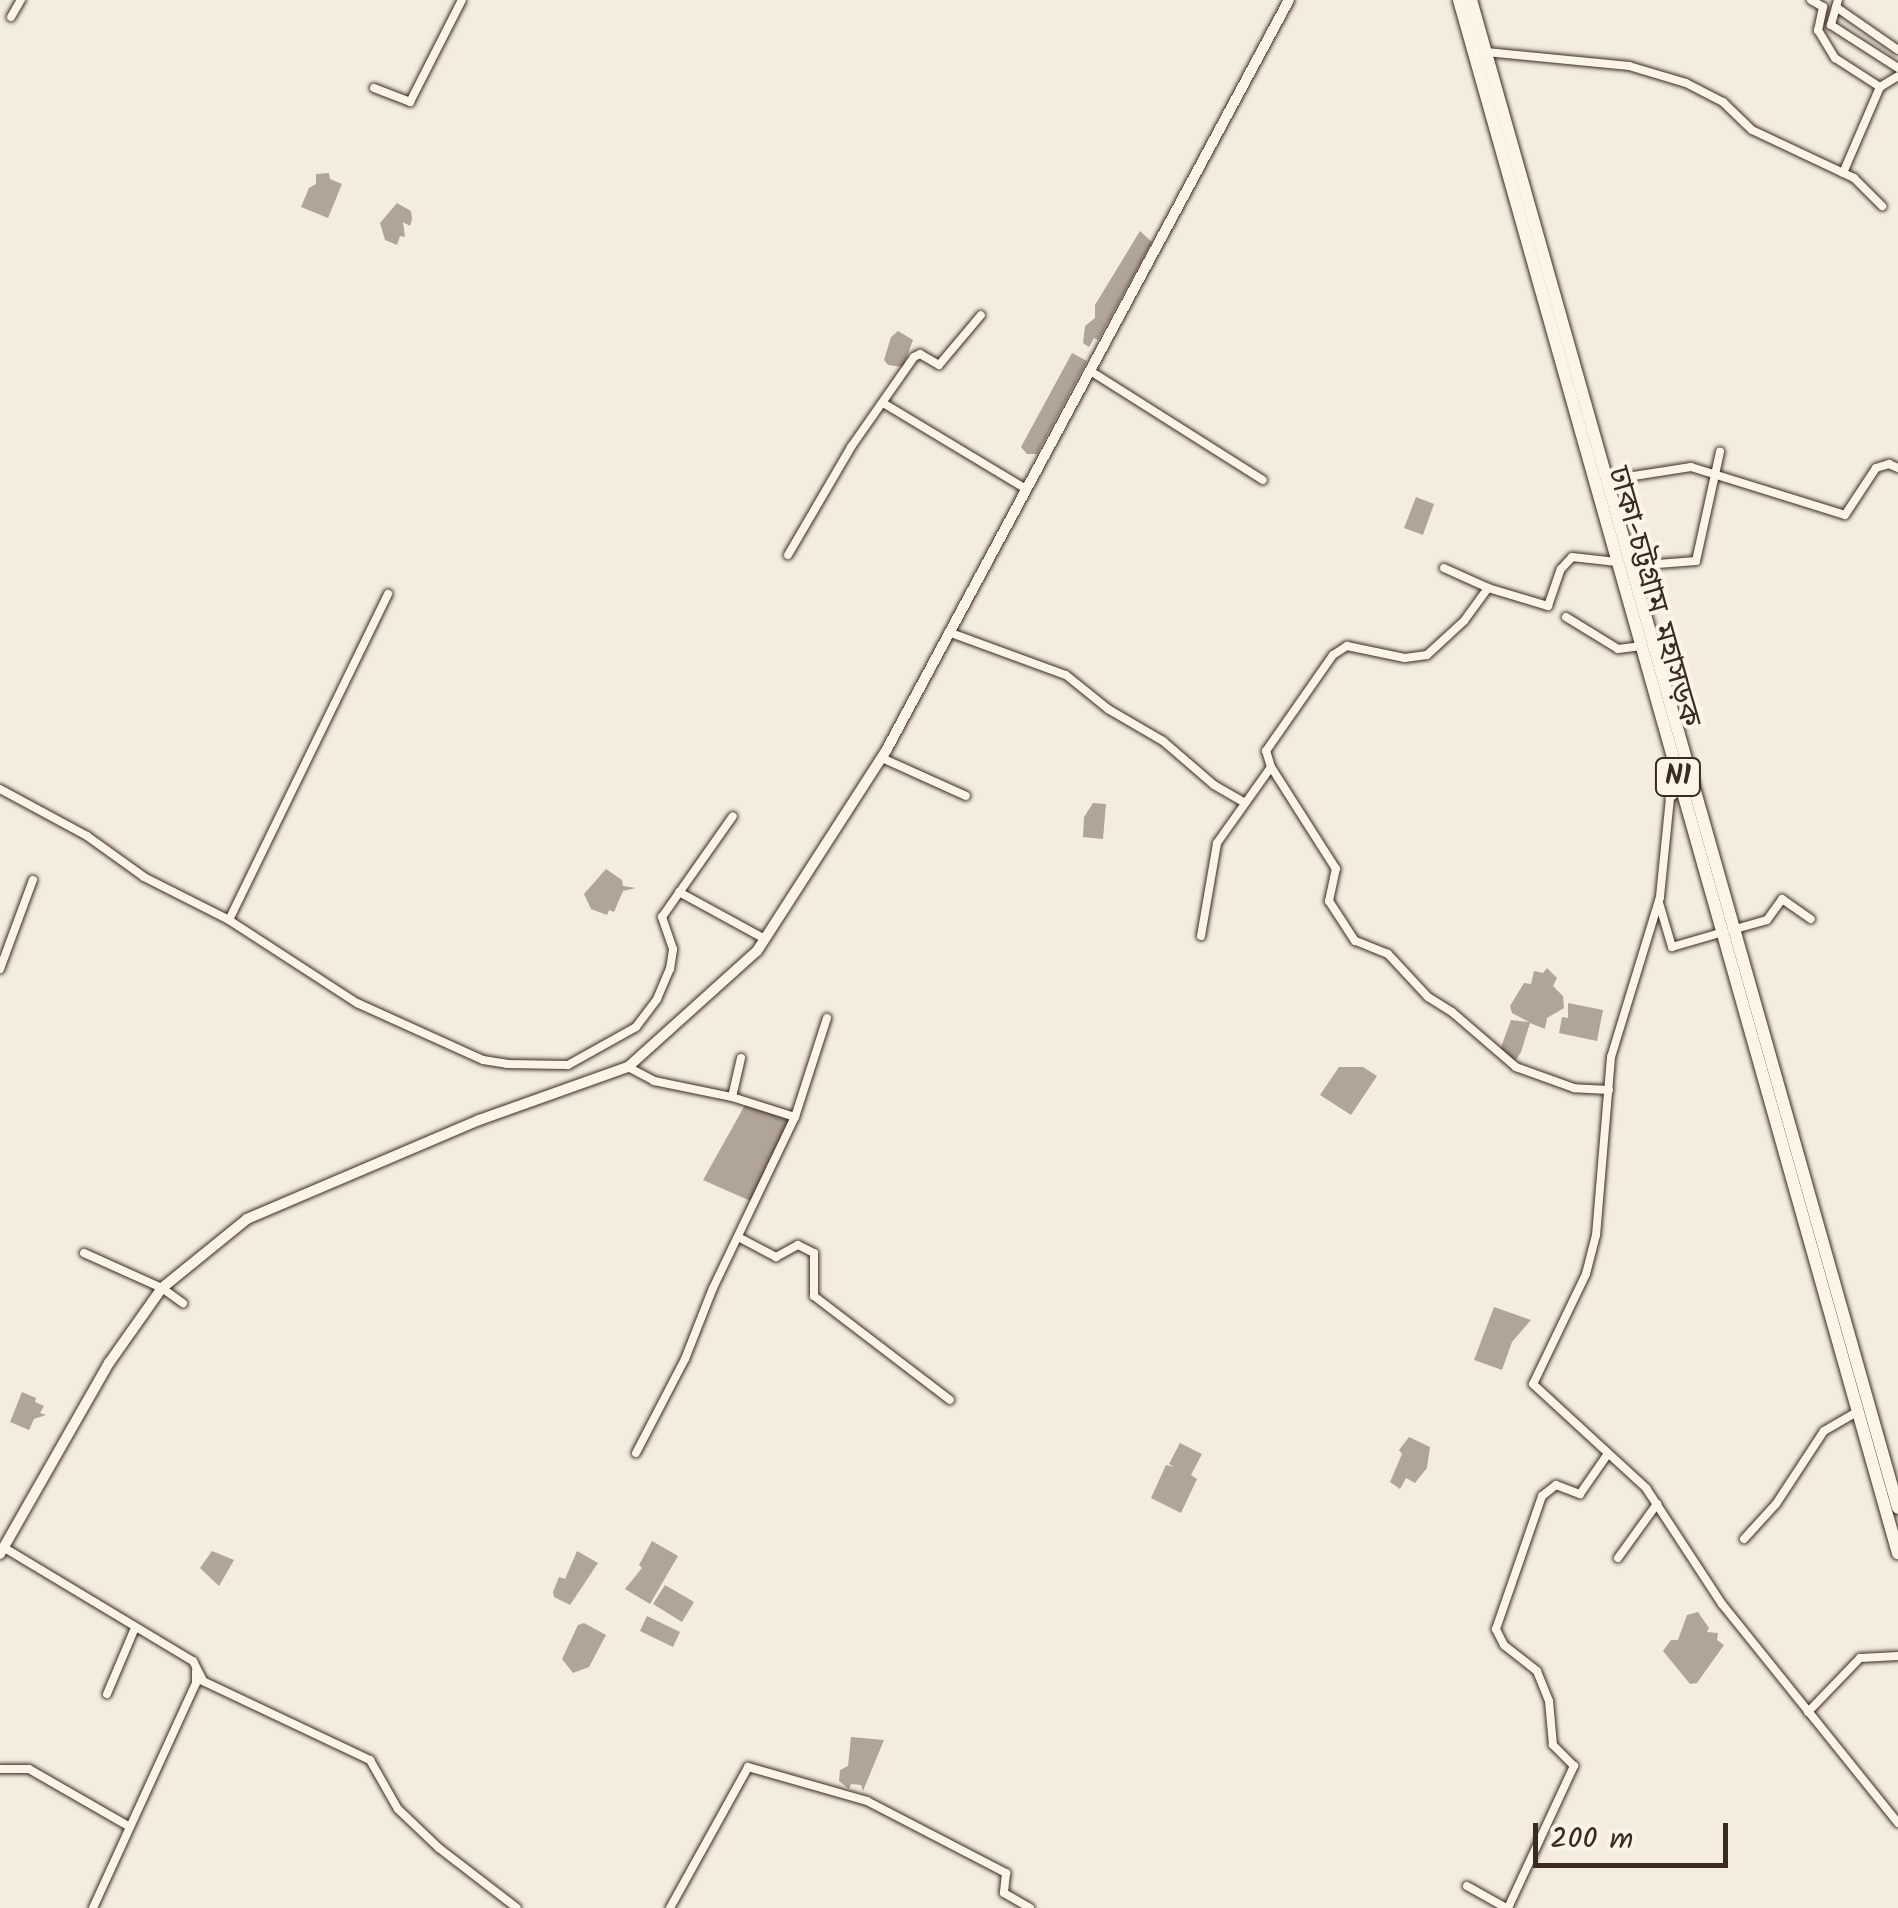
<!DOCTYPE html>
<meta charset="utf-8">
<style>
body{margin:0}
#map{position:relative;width:1898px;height:1908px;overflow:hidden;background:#f4eddd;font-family:Kalam,"Noto Sans Bengali",sans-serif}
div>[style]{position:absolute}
.water>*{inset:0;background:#b0a596}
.roads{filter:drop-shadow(0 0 2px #3b2a1e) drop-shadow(0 0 2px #3b2a1e)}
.minor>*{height:8px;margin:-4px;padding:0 4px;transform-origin:4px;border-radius:4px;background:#fcf5e5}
.secondary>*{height:10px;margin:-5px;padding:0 5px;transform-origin:5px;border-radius:5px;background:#fcf5e5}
.trunk>*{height:12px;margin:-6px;padding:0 6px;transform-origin:6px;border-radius:6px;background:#fcf5e5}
span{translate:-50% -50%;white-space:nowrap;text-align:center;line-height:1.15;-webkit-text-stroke:8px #fcf5e5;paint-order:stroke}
.shield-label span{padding:2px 8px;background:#fcf5e5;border:2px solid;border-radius:8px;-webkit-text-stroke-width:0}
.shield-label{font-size:28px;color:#3b2a1e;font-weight:700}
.street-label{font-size:30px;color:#3b2a1e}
.scale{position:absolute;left:1533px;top:1823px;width:195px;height:45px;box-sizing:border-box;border:5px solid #3b2a1e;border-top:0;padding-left:12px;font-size:30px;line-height:35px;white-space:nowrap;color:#3b2a1e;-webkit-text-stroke:8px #fcf5e5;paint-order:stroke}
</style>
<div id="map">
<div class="water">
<div style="clip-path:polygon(329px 173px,330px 179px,342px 184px,328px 218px,301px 207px,309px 188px,316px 184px,316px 174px)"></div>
<div style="clip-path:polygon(397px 203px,411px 211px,412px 219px,410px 226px,403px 222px,405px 237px,400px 236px,397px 245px,385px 240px,380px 223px)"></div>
<div style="clip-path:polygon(1140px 231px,1152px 242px,1098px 340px,1094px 338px,1089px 347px,1083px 343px,1085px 326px,1095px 318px,1095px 305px)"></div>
<div style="clip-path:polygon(898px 331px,913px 340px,903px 367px,888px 365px,884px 360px,891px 337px)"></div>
<div style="clip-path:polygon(1072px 353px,1087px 361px,1037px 454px,1027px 454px,1021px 447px)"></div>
<div style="clip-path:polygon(1416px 497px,1434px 504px,1423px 535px,1404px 528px)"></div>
<div style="clip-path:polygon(1093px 803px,1106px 804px,1103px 839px,1083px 837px,1084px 817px)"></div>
<div style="clip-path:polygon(606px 869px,622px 880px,623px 886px,636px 888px,623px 891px,614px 912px,609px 910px,607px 915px,591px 909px,584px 894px)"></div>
<div style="clip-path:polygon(1547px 968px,1557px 978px,1553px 986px,1563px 996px,1564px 1008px,1547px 1018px,1545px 1029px,1530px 1023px,1521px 1052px,1516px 1060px,1510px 1059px,1500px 1050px,1511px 1020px,1529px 1022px,1512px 1013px,1510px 1006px,1524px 983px,1531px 984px,1534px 971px,1543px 973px)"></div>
<div style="clip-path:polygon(1568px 1003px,1603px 1010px,1597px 1041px,1559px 1033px,1562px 1017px,1568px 1018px)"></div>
<div style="clip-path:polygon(1339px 1067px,1363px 1067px,1377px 1076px,1351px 1115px,1320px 1095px)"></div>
<div style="clip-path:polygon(745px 1105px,792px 1115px,755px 1203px,703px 1180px)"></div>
<div style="clip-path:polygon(1494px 1307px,1531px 1320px,1512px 1342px,1502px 1370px,1474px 1360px)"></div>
<div style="clip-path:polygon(22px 1392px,36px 1398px,35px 1402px,44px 1406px,40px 1413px,46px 1415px,34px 1419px,29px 1430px,10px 1422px)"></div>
<div style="clip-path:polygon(1409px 1437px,1430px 1447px,1427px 1468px,1415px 1483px,1406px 1478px,1400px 1489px,1390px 1482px,1402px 1454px,1399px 1450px)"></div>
<div style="clip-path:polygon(1180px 1443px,1202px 1454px,1191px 1475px,1197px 1479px,1181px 1513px,1151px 1498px,1166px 1465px,1174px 1467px,1169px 1464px)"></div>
<div style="clip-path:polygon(652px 1541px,678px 1556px,650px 1604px,625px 1589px,642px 1568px,639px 1565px)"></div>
<div style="clip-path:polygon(212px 1551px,234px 1560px,219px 1586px,200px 1568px)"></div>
<div style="clip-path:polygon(577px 1551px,598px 1563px,570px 1605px,554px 1597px,553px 1592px,559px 1577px,565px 1579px)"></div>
<div style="clip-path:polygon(665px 1585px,694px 1602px,682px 1622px,653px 1604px)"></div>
<div style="clip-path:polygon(1698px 1612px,1709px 1628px,1707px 1632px,1718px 1633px,1717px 1640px,1724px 1645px,1697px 1683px,1690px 1684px,1663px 1651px,1671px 1640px,1678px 1640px,1687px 1615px)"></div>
<div style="clip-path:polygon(647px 1616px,680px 1632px,673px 1647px,640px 1631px)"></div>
<div style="clip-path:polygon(584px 1623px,606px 1635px,589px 1667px,573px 1673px,562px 1659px,578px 1625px)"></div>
<div style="clip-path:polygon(851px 1737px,884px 1740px,863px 1791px,861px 1785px,851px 1784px,849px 1789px,839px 1781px,840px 1770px,848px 1766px)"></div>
</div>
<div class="roads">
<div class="minor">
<div style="left:1811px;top:0;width:14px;rotate:30deg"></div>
<div style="left:1823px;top:7px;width:24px;rotate:102deg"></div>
<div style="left:1818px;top:30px;width:33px;rotate:59deg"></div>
<div style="left:1835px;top:58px;width:54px;rotate:32.8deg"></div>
<div style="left:1838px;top:0;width:26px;rotate:106deg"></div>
<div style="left:1831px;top:25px;width:80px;rotate:32.7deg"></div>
<div style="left:1836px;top:7px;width:75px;rotate:34.7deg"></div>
<div style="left:11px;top:17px;width:20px;rotate:-60deg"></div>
<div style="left:1486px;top:52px;width:144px;rotate:5.6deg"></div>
<div style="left:1629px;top:66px;width:59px;rotate:16.6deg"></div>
<div style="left:1686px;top:83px;width:42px;rotate:27.2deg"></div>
<div style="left:1723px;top:102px;width:40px;rotate:44deg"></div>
<div style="left:1752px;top:130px;width:113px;rotate:25.2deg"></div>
<div style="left:1854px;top:178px;width:40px;rotate:45deg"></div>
<div style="left:374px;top:88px;width:39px;rotate:21deg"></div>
<div style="left:410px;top:102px;width:114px;rotate:-63deg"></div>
<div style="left:1843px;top:173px;width:94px;rotate:-66.7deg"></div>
<div style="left:1880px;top:87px;width:21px;rotate:-31deg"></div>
<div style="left:1092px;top:372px;width:202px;rotate:32.3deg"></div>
<div style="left:883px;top:403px;width:167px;rotate:31deg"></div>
<div style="left:1608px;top:480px;width:84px;rotate:-8.9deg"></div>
<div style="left:1691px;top:467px;width:161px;rotate:17.3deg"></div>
<div style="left:1845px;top:515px;width:56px;rotate:-56.6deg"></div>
<div style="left:1876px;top:468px;width:14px;rotate:-17deg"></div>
<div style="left:1889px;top:464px;width:10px;rotate:24deg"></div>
<div style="left:788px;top:555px;width:125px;rotate:-59.7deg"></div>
<div style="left:851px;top:447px;width:110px;rotate:-55deg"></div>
<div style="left:914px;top:357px;width:7px;rotate:-27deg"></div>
<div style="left:920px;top:354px;width:22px;rotate:30deg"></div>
<div style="left:939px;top:365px;width:65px;rotate:-50deg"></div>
<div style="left:1632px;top:566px;width:64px;rotate:-4.5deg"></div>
<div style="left:1696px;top:561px;width:112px;rotate:-77.6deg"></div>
<div style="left:1444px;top:568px;width:48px;rotate:24.4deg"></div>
<div style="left:1566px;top:617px;width:61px;rotate:31.6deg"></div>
<div style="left:1618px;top:649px;width:24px;rotate:-7deg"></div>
<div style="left:951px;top:633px;width:122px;rotate:20.1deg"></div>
<div style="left:1066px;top:675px;width:54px;rotate:39deg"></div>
<div style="left:1108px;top:709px;width:64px;rotate:30.2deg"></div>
<div style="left:1163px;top:741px;width:67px;rotate:40.8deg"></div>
<div style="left:1214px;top:785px;width:34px;rotate:30deg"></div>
<div style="left:882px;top:758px;width:92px;rotate:24.3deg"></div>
<div style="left:1682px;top:788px;width:16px;rotate:140deg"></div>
<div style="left:1670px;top:798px;width:100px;rotate:95.8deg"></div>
<div style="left:1660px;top:897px;width:167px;rotate:107deg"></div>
<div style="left:1611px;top:1057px;width:179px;rotate:94.8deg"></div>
<div style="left:1596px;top:1235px;width:40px;rotate:104.4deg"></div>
<div style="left:1586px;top:1274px;width:122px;rotate:115.7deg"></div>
<div style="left:1533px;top:1384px;width:154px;rotate:42.6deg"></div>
<div style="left:1646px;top:1488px;width:139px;rotate:56.8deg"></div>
<div style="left:1722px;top:1604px;width:281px;rotate:51.2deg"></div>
<div style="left:0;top:789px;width:99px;rotate:28.4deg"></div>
<div style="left:87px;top:836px;width:70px;rotate:35.7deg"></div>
<div style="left:144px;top:877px;width:95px;rotate:26.8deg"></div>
<div style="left:229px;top:920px;width:153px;rotate:33deg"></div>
<div style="left:357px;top:1003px;width:138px;rotate:24.3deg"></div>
<div style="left:483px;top:1060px;width:24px;rotate:9deg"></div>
<div style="left:507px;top:1064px;width:61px;rotate:0.9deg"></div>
<div style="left:568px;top:1065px;width:78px;rotate:-29.2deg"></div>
<div style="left:636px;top:1027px;width:35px;rotate:-53deg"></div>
<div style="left:657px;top:999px;width:33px;rotate:-67deg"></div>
<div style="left:670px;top:969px;width:20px;rotate:-81deg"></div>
<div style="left:673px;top:949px;width:34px;rotate:-109deg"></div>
<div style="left:662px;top:917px;width:123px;rotate:-54.9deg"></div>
<div style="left:679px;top:892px;width:98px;rotate:28.7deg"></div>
<div style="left:1659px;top:903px;width:46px;rotate:73.5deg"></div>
<div style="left:1672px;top:947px;width:50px;rotate:-16.3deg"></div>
<div style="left:229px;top:920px;width:363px;rotate:-64deg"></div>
<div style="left:1732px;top:930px;width:36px;rotate:-16deg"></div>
<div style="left:1767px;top:920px;width:26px;rotate:-54deg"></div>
<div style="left:1782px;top:899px;width:35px;rotate:35deg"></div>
<div style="left:1201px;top:936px;width:94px;rotate:-80.2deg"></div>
<div style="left:1217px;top:843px;width:93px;rotate:-54.6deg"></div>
<div style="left:0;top:969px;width:95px;rotate:-69.7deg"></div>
<div style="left:741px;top:1058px;width:40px;rotate:103deg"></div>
<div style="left:732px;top:1097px;width:66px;rotate:17.6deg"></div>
<div style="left:628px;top:1067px;width:30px;rotate:28deg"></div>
<div style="left:654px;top:1081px;width:80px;rotate:11.6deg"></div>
<div style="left:1609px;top:1090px;width:35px;rotate:-177deg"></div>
<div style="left:1574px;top:1088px;width:62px;rotate:-160.1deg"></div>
<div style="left:1516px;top:1067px;width:84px;rotate:-139.3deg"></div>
<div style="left:1452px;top:1012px;width:28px;rotate:-148deg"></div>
<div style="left:1428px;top:997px;width:59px;rotate:-132.9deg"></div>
<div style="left:1388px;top:954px;width:35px;rotate:-158deg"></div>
<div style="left:1355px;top:941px;width:48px;rotate:-123deg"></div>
<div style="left:1329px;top:901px;width:33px;rotate:-78deg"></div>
<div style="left:1336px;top:869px;width:121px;rotate:-122.5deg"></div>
<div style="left:1271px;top:767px;width:17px;rotate:-107deg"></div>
<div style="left:1266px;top:751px;width:117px;rotate:-55.1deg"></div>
<div style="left:1333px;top:655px;width:17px;rotate:-33deg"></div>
<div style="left:1347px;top:646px;width:59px;rotate:11.7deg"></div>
<div style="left:1405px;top:658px;width:22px;rotate:-8deg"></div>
<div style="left:1427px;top:655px;width:50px;rotate:-42.6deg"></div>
<div style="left:1464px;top:621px;width:41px;rotate:-54deg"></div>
<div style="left:1488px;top:588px;width:63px;rotate:16.7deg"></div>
<div style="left:1548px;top:606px;width:39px;rotate:-71deg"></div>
<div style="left:1561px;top:569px;width:16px;rotate:-47deg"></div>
<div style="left:1572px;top:557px;width:45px;rotate:6.3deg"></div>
<div style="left:740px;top:1238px;width:41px;rotate:27.8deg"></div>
<div style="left:776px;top:1257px;width:25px;rotate:-29deg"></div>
<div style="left:798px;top:1245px;width:18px;rotate:27deg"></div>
<div style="left:814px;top:1253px;width:43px;rotate:90deg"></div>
<div style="left:814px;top:1296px;width:171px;rotate:37.4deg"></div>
<div style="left:84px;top:1253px;width:85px;rotate:24.2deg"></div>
<div style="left:162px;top:1288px;width:26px;rotate:36deg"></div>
<div style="left:636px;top:1453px;width:106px;rotate:-62.5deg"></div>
<div style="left:685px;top:1359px;width:76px;rotate:-68.5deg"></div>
<div style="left:713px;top:1288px;width:190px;rotate:-64.4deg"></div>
<div style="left:795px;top:1117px;width:104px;rotate:-72.1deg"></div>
<div style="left:1744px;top:1539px;width:47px;rotate:-47.6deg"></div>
<div style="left:1776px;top:1504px;width:87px;rotate:-56.7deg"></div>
<div style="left:1824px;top:1431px;width:39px;rotate:-30deg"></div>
<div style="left:3px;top:1547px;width:222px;rotate:31deg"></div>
<div style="left:193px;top:1661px;width:22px;rotate:63deg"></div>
<div style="left:203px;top:1681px;width:185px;rotate:25.3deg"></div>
<div style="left:370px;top:1760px;width:56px;rotate:60.3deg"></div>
<div style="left:398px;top:1809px;width:57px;rotate:43.6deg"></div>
<div style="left:439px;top:1848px;width:98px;rotate:37.6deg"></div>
<div style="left:1618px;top:1558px;width:67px;rotate:-54.2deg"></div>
<div style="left:107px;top:1694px;width:69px;rotate:-67.1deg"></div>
<div style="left:1808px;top:1712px;width:75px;rotate:-46.1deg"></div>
<div style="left:1860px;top:1658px;width:38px;rotate:-3deg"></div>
<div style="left:0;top:1769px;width:29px"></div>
<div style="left:29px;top:1769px;width:116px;rotate:29.9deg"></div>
<div style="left:1467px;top:1886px;width:45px;rotate:29.4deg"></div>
<div style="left:93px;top:1908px;width:247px;rotate:-65.4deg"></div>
<div style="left:196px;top:1683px;width:12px;rotate:-90deg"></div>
<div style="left:670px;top:1908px;width:161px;rotate:-61deg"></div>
<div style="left:748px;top:1767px;width:124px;rotate:15.9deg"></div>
<div style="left:867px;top:1801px;width:157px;rotate:27.4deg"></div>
<div style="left:1006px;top:1873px;width:20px;rotate:96deg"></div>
<div style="left:1004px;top:1893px;width:30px;rotate:30deg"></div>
<div style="left:1508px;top:1908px;width:157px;rotate:-65.1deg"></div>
<div style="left:1574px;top:1766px;width:30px;rotate:-135deg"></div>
<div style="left:1553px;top:1745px;width:44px;rotate:-95.2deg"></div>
<div style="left:1549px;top:1701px;width:32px;rotate:-112deg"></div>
<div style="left:1537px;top:1671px;width:42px;rotate:-141.8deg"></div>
<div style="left:1504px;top:1645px;width:18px;rotate:-117deg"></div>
<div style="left:1496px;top:1629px;width:141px;rotate:-70.9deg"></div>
<div style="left:1542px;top:1496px;width:18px;rotate:-38deg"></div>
<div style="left:1556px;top:1485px;width:26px;rotate:21deg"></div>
<div style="left:1580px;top:1494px;width:47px;rotate:-55.3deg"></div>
</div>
<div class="secondary">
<div style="left:0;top:1554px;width:220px;rotate:-60.3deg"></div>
<div style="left:109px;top:1363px;width:92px;rotate:-54.8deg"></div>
<div style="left:162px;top:1288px;width:109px;rotate:-39.1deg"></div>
<div style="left:247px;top:1219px;width:252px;rotate:-23.1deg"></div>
<div style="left:479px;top:1120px;width:158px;rotate:-19.6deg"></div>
<div style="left:628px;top:1067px;width:173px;rotate:-42deg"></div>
<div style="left:757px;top:951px;width:240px;rotate:-57.2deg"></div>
<div style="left:887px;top:749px;width:850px;rotate:-61.78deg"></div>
</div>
<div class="trunk">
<div style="left:1459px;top:0;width:1614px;rotate:74.22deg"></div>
<div style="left:1471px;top:0;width:1567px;rotate:74.19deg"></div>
</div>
</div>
<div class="shield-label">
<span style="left:1678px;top:777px">N1</span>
</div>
<div class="street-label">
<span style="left:1653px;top:597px;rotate:74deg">ঢাকা-চট্টগ্রাম মহাসড়ক</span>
</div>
<div class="scale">200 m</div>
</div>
